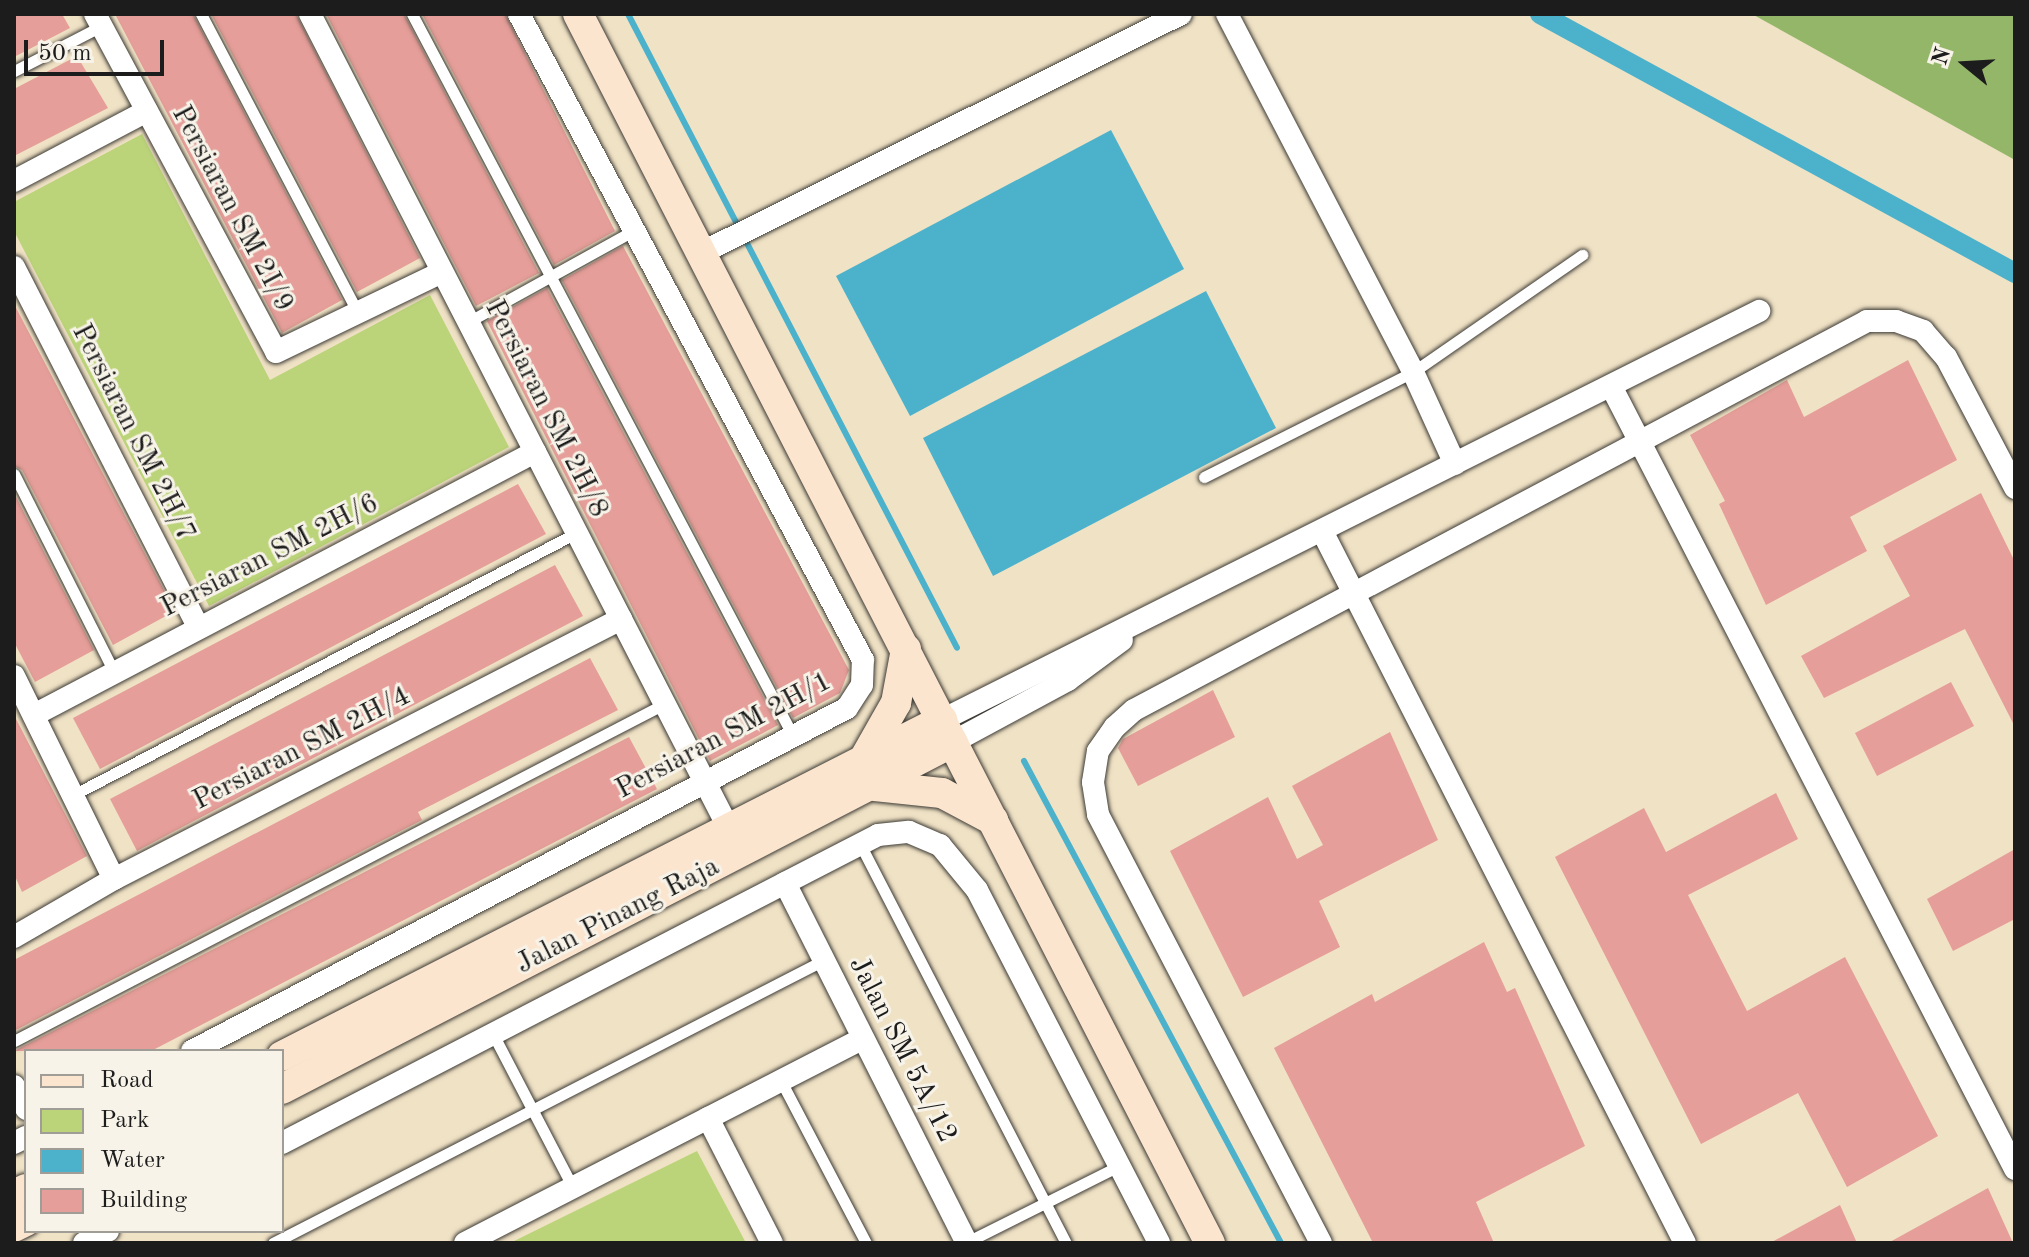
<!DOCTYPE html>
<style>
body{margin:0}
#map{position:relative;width:2029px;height:1257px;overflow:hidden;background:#f0e2c5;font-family:"Old Standard TT",serif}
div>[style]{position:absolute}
.green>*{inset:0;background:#bbd479}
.forest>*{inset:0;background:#94b669}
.water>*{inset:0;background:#4cb2cb}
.stream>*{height:6px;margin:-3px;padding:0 3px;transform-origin:3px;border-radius:3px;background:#4cb2cb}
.canal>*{height:20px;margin:-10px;padding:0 10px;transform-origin:10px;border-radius:10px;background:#4cb2cb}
.building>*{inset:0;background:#e59e99}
.roads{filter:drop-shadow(0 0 2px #3c3a35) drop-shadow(0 0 2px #3c3a35)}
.lane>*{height:11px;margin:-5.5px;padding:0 5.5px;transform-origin:5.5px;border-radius:5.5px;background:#fff}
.street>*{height:22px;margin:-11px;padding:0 11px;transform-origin:11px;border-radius:11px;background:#fff}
.secondary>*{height:30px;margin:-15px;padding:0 15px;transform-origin:15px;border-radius:15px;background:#fce5cf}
span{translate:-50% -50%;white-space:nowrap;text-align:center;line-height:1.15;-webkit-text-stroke:6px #f7f3e8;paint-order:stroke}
.street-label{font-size:28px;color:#1c1c1c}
.frame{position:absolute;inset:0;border:16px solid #1c1c1c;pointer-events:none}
.legend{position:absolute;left:24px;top:1049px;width:260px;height:184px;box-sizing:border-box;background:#f7f3e8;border:2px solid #9f9d96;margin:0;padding:10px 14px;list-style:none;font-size:24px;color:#1c1c1c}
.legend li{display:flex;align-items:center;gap:16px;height:40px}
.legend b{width:40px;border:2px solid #9f9d96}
.north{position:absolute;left:1925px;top:24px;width:80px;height:80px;-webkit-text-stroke:6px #f7f3e8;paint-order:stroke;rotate:288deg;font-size:22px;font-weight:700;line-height:32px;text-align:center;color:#1c1c1c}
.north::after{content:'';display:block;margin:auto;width:28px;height:36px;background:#1c1c1c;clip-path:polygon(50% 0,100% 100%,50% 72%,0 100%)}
.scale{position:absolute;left:24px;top:40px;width:140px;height:36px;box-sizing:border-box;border:4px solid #1c1c1c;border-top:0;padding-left:10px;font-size:24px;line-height:28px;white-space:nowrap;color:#1c1c1c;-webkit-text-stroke:6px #f7f3e8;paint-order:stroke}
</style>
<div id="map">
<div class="green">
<div style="clip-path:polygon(142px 134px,270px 380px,430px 295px,509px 447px,209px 606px,14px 231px,14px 202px)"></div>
<div style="clip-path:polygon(697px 1151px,746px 1243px,510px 1243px)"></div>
</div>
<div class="forest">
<div style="clip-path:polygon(1752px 14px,2015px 14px,2015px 160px)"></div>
</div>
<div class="water">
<div style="clip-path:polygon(1111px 130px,1184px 269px,910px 416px,836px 276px)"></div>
<div style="clip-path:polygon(1206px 291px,1276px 428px,993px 576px,923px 438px)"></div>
</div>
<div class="stream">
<div style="left:628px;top:14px;width:714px;rotate:62.57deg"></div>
<div style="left:1024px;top:761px;width:546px;rotate:61.93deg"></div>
</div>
<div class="canal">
<div style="left:1540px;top:14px;width:541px;rotate:28.6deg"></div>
</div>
<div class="building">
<div style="clip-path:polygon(14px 14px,62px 14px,70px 28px,14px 57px)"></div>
<div style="clip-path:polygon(115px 14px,193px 14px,342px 300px,282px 333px)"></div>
<div style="clip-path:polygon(211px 14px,296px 14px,420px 258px,357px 292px)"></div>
<div style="clip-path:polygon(326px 14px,404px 14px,539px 273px,476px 306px)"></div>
<div style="clip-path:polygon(422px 14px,505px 14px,615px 231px,554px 265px)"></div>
<div style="clip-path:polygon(77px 56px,108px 108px,14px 156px,14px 89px)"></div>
<div style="clip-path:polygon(623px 246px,849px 670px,840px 693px,793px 718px,562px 280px)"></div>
<div style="clip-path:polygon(547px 288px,778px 725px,710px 761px,487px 321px)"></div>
<div style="clip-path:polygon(14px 304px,175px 611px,113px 645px,22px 470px,14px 466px)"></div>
<div style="clip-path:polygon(1908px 360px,1957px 460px,1850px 517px,1867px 551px,1766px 605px,1719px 504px,1725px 501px,1690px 435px,1787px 380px,1804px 417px)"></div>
<div style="clip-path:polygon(518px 484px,546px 534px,100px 769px,73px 718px)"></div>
<div style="clip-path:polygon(14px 493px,94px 650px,35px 682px,14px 642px)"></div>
<div style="clip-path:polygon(1981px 493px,2015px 562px,2015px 727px,1965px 629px,1824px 698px,1801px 656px,1910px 596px,1883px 546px)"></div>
<div style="clip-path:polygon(555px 565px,583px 616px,137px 851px,110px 799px)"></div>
<div style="clip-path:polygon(590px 658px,618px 710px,418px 812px,422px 820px,14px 1031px,14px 960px)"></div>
<div style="clip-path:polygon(1951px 682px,1974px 726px,1877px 776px,1855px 733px)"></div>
<div style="clip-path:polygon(1213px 690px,1235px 737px,1138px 786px,1118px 748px,1123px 739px)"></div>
<div style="clip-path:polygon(14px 715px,87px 856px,22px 892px,14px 874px)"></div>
<div style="clip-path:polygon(1390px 732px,1438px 840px,1319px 901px,1340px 947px,1243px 997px,1170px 851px,1268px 797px,1297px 859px,1323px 845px,1292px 786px)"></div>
<div style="clip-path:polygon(629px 737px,657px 789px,151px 1051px,14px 1051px)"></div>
<div style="clip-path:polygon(1776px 793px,1798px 839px,1688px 895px,1747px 1011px,1845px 957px,1938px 1136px,1847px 1187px,1798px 1093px,1701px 1144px,1555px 857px,1644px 808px,1666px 852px)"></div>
<div style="clip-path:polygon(2015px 849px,2015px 919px,1953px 951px,1927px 899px)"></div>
<div style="clip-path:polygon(1484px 942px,1507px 992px,1515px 988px,1585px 1146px,1476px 1202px,1494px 1243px,1373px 1243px,1274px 1048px,1372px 994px,1375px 1002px)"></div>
<div style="clip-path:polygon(1988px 1188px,2013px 1243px,1888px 1243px)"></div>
<div style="clip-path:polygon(1840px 1205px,1857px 1243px,1770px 1243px)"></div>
</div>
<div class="roads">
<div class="lane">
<div style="left:201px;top:14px;width:340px;rotate:62.3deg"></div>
<div style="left:412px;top:14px;width:816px;rotate:62.18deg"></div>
<div style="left:14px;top:71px;width:98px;rotate:-27.3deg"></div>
<div style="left:468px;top:322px;width:188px;rotate:-28.9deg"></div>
<div style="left:14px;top:474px;width:222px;rotate:63.2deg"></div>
<div style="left:1204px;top:477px;width:234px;rotate:-26.7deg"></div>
<div style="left:1413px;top:372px;width:206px;rotate:-34.7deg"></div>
<div style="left:73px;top:795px;width:567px;rotate:-27.51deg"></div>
<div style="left:860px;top:844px;width:449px;rotate:62.7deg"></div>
<div style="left:494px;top:1036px;width:171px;rotate:62.5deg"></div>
<div style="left:14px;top:1041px;width:732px;rotate:-27.41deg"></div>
<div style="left:781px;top:1081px;width:183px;rotate:62.3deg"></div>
<div style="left:967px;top:1242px;width:170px;rotate:-26.6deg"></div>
<div style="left:273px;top:1243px;width:617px;rotate:-27.19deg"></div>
</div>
<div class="street">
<div style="left:95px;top:14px;width:383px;rotate:61.8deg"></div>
<div style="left:276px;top:352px;width:184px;rotate:-25.7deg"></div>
<div style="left:310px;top:14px;width:919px;rotate:62.79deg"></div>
<div style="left:1227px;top:14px;width:403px;rotate:62.5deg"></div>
<div style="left:1413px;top:372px;width:101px;rotate:65.5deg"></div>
<div style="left:14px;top:181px;width:150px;rotate:-27.8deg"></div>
<div style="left:701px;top:253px;width:536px;rotate:-26.47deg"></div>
<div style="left:14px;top:267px;width:403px;rotate:62.9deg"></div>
<div style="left:1611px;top:386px;width:881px;rotate:62.71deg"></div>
<div style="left:1322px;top:531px;width:799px;rotate:62.99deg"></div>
<div style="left:14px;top:676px;width:226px;rotate:63.8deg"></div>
<div style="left:34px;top:715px;width:566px;rotate:-27.7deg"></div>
<div style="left:942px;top:720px;width:914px;rotate:-26.59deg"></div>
<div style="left:953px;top:742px;width:131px;rotate:-28.3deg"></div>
<div style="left:1068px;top:680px;width:67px;rotate:-36.5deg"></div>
<div style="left:785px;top:883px;width:403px;rotate:63.2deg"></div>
<div style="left:14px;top:937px;width:116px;rotate:-30.1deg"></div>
<div style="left:114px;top:879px;width:570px;rotate:-27.15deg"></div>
<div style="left:192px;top:1051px;width:739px;rotate:-27.64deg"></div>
<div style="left:847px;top:708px;width:27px;rotate:-57deg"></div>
<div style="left:862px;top:685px;width:25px;rotate:-88deg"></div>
<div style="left:863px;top:660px;width:732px;rotate:-118.04deg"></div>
<div style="left:14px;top:1086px;width:26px;rotate:62deg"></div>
<div style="left:708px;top:1118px;width:140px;rotate:62.9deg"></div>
<div style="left:14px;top:1143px;width:13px;rotate:-27deg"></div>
<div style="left:282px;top:1143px;width:671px;rotate:-27.33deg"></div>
<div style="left:878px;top:835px;width:31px;rotate:-6deg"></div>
<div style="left:909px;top:832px;width:34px;rotate:23deg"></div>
<div style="left:940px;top:845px;width:58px;rotate:50.6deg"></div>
<div style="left:977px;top:890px;width:397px;rotate:62.7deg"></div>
<div style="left:84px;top:1243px;width:27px;rotate:-27deg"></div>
<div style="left:465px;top:1243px;width:444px;rotate:-27.2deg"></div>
<div style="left:1321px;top:1243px;width:483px;rotate:-117.5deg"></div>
<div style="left:1098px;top:814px;width:32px;rotate:-99deg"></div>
<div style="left:1093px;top:782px;width:31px;rotate:-81deg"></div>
<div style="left:1098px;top:751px;width:29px;rotate:-55deg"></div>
<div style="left:1115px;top:727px;width:25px;rotate:-42deg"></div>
<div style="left:1134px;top:710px;width:830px;rotate:-27.95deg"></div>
<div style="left:1867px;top:321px;width:29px"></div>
<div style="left:1896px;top:321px;width:29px;rotate:20deg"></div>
<div style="left:1923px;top:331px;width:35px;rotate:49deg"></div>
<div style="left:1946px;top:357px;width:148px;rotate:62.2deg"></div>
</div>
<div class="secondary">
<div style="left:578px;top:14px;width:1382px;rotate:62.79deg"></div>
<div style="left:863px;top:761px;width:67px;rotate:-60.4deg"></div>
<div style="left:896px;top:703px;width:55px;rotate:-79.5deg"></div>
<div style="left:875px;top:786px;width:67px;rotate:6deg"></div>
<div style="left:942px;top:793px;width:58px;rotate:27.9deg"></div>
<div style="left:282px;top:1056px;width:741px;rotate:-26.98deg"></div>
<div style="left:282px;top:1089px;width:755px;rotate:-27.35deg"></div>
<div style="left:14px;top:1195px;width:13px;rotate:-27deg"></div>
<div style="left:14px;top:1227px;width:13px;rotate:-27deg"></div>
</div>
</div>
<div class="street-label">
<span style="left:232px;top:209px;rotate:62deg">Persiaran SM 2I/9</span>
<span style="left:546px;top:409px;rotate:63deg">Persiaran SM 2H/8</span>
<span style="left:133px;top:433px;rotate:63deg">Persiaran SM 2H/7</span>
<span style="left:270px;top:556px;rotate:-27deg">Persiaran SM 2H/6</span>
<span style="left:724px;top:736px;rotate:-28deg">Persiaran SM 2H/1</span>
<span style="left:302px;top:749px;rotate:-27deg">Persiaran SM 2H/4</span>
<span style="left:618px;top:916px;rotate:-27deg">Jalan Pinang Raja</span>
<span style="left:902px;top:1050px;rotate:63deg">Jalan SM 5A/12</span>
</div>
<div class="frame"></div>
<ul class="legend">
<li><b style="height:10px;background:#fce5cf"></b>Road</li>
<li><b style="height:22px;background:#bbd479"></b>Park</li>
<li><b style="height:22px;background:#4cb2cb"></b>Water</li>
<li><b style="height:22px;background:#e59e99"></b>Building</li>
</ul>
<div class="north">N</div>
<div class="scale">50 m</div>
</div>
